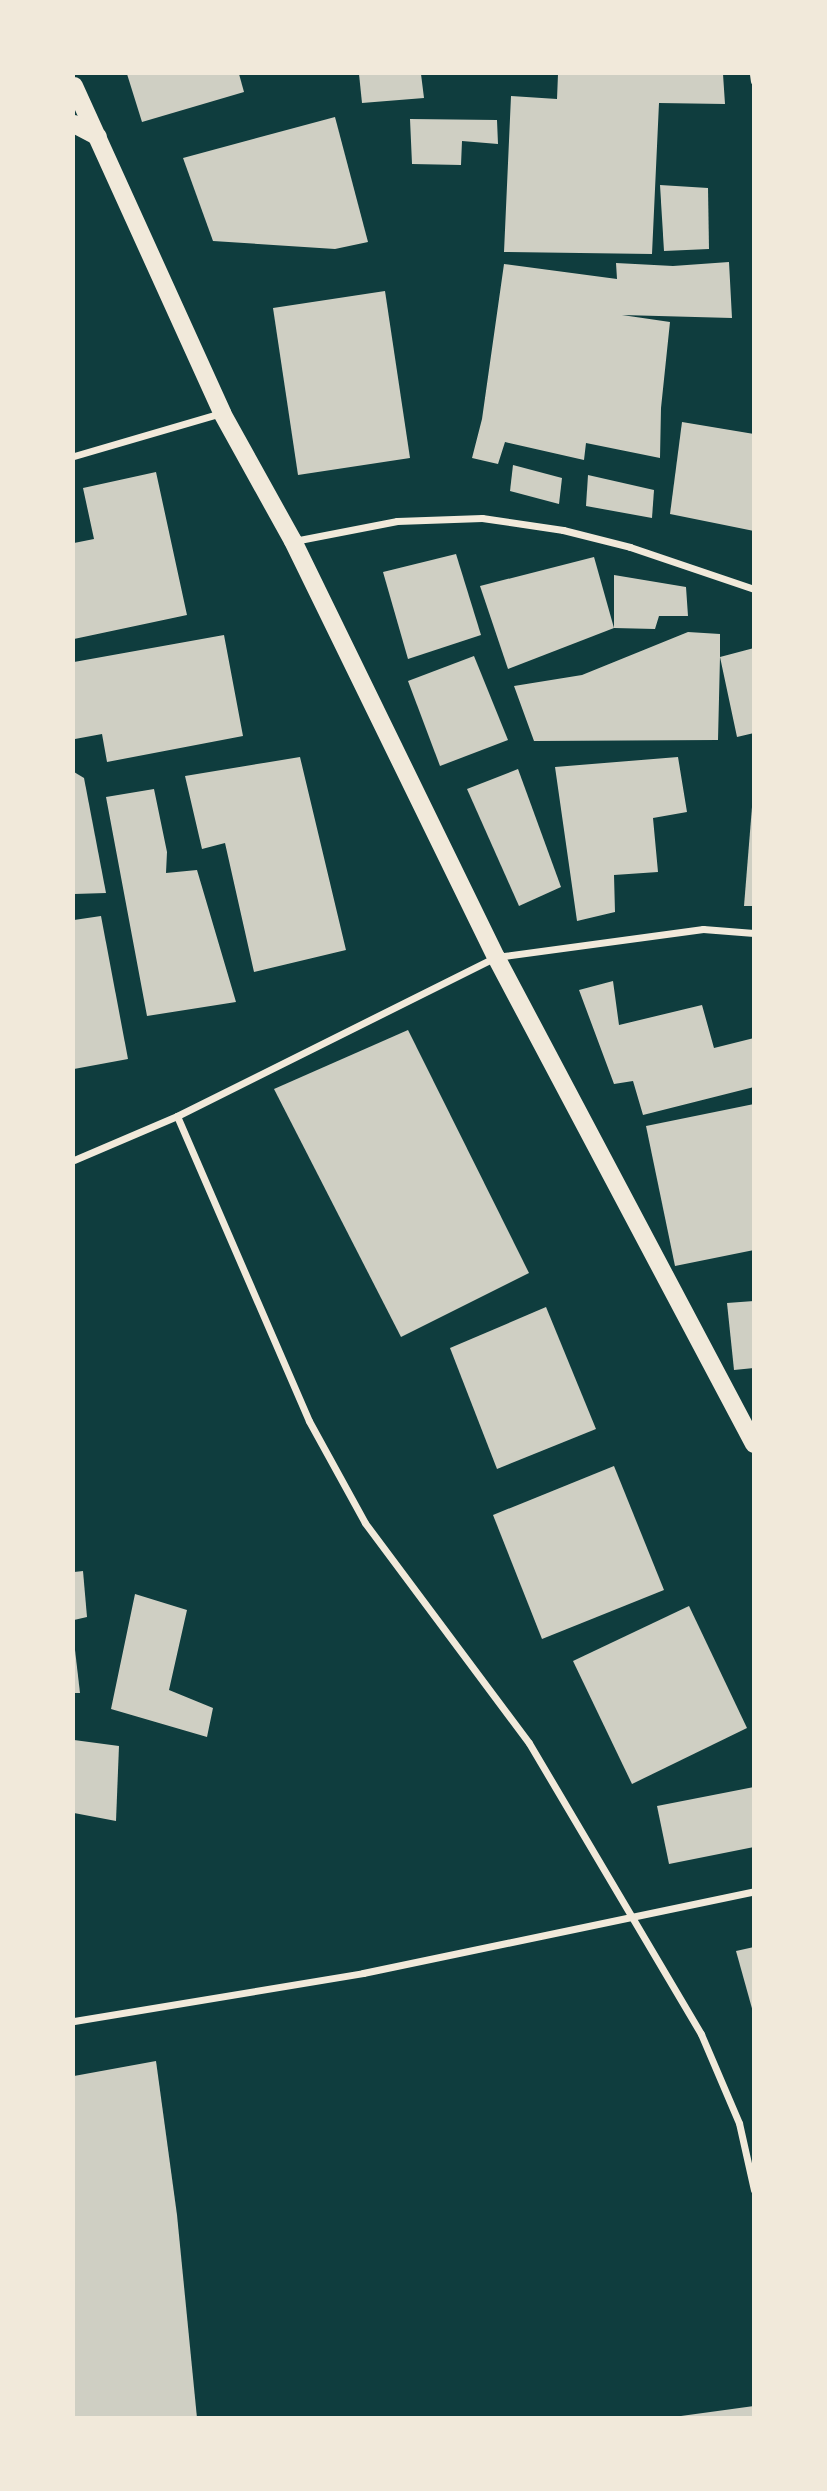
<!DOCTYPE html>
<style>
body{margin:0}
#map{position:relative;width:827px;height:2491px;overflow:hidden;background:#0f3d3e;font-family:"Space Grotesk",sans-serif}
div>[style]{position:absolute}
.building>*{inset:0;background:#cfcfc3}
.minor>*{height:7px;margin:-3.5px;padding:0 3.5px;transform-origin:3.5px;border-radius:3.5px;background:#f1e9da}
.primary>*{height:18px;margin:-9px;padding:0 9px;transform-origin:9px;border-radius:9px;background:#f1e9da}
span{translate:-50% -50%;white-space:nowrap;text-align:center;line-height:1.15;-webkit-text-stroke:7px #f1e9da;paint-order:stroke}
.frame{position:absolute;inset:0;border:75px solid #f1e9da;pointer-events:none}
</style>
<div id="map">
<div class="building">
<div style="clip-path:polygon(127px 74px,239px 74px,244px 92px,142px 122px)"></div>
<div style="clip-path:polygon(359px 74px,421px 74px,424px 98px,362px 103px)"></div>
<div style="clip-path:polygon(558px 74px,723px 74px,725px 104px,659px 103px,652px 254px,504px 252px,511px 96px,557px 99px)"></div>
<div style="clip-path:polygon(335px 117px,368px 242px,335px 249px,213px 241px,183px 158px)"></div>
<div style="clip-path:polygon(410px 119px,497px 120px,498px 144px,462px 141px,461px 165px,412px 164px)"></div>
<div style="clip-path:polygon(660px 185px,708px 188px,709px 249px,664px 251px)"></div>
<div style="clip-path:polygon(729px 262px,732px 318px,622px 315px,670px 322px,661px 408px,660px 458px,586px 443px,584px 460px,505px 442px,498px 464px,472px 458px,482px 419px,504px 264px,617px 279px,616px 263px,673px 266px)"></div>
<div style="clip-path:polygon(385px 291px,410px 458px,298px 475px,273px 308px)"></div>
<div style="clip-path:polygon(682px 422px,754px 434px,754px 531px,670px 514px)"></div>
<div style="clip-path:polygon(513px 465px,562px 478px,559px 504px,510px 491px)"></div>
<div style="clip-path:polygon(156px 472px,187px 615px,74px 639px,74px 543px,94px 539px,83px 488px)"></div>
<div style="clip-path:polygon(588px 475px,654px 490px,652px 518px,586px 506px)"></div>
<div style="clip-path:polygon(456px 554px,481px 635px,408px 659px,383px 572px)"></div>
<div style="clip-path:polygon(594px 557px,614px 628px,508px 669px,480px 586px)"></div>
<div style="clip-path:polygon(614px 575px,686px 587px,688px 616px,659px 616px,655px 629px,614px 628px)"></div>
<div style="clip-path:polygon(688px 632px,720px 634px,720px 657px,754px 648px,754px 733px,737px 737px,720px 657px,718px 740px,534px 741px,514px 686px,582px 675px)"></div>
<div style="clip-path:polygon(224px 635px,243px 736px,107px 762px,102px 734px,75px 739px,74px 662px)"></div>
<div style="clip-path:polygon(474px 656px,508px 740px,440px 766px,408px 681px)"></div>
<div style="clip-path:polygon(300px 757px,346px 950px,254px 972px,225px 843px,202px 849px,185px 776px)"></div>
<div style="clip-path:polygon(678px 757px,687px 812px,653px 818px,658px 872px,614px 875px,615px 912px,577px 921px,555px 767px)"></div>
<div style="clip-path:polygon(518px 769px,561px 887px,519px 906px,467px 789px)"></div>
<div style="clip-path:polygon(74px 772px,84px 778px,106px 893px,74px 894px)"></div>
<div style="clip-path:polygon(154px 789px,167px 852px,166px 873px,197px 870px,236px 1002px,147px 1016px,106px 797px)"></div>
<div style="clip-path:polygon(752px 807px,754px 807px,754px 906px,744px 906px)"></div>
<div style="clip-path:polygon(101px 916px,128px 1059px,74px 1069px,74px 920px)"></div>
<div style="clip-path:polygon(613px 981px,619px 1025px,702px 1005px,714px 1048px,754px 1038px,754px 1087px,643px 1115px,633px 1081px,614px 1084px,579px 990px)"></div>
<div style="clip-path:polygon(408px 1030px,529px 1273px,401px 1337px,274px 1089px)"></div>
<div style="clip-path:polygon(754px 1104px,754px 1250px,675px 1266px,646px 1126px)"></div>
<div style="clip-path:polygon(754px 1301px,754px 1368px,734px 1370px,727px 1303px)"></div>
<div style="clip-path:polygon(546px 1307px,596px 1429px,497px 1469px,450px 1348px)"></div>
<div style="clip-path:polygon(614px 1466px,664px 1590px,542px 1639px,493px 1515px)"></div>
<div style="clip-path:polygon(83px 1571px,87px 1617px,74px 1620px,74px 1572px)"></div>
<div style="clip-path:polygon(135px 1594px,187px 1610px,169px 1690px,213px 1708px,207px 1737px,111px 1709px)"></div>
<div style="clip-path:polygon(689px 1606px,747px 1728px,632px 1784px,573px 1661px)"></div>
<div style="clip-path:polygon(74px 1650px,75px 1650px,80px 1693px,74px 1693px)"></div>
<div style="clip-path:polygon(74px 1740px,119px 1746px,116px 1821px,74px 1813px)"></div>
<div style="clip-path:polygon(754px 1787px,754px 1847px,669px 1864px,657px 1806px)"></div>
<div style="clip-path:polygon(754px 1947px,754px 2012px,753px 2012px,736px 1951px)"></div>
<div style="clip-path:polygon(156px 2061px,177px 2215px,197px 2418px,74px 2418px,74px 2076px)"></div>
<div style="clip-path:polygon(754px 2406px,754px 2418px,681px 2418px,681px 2416px)"></div>
</div>
<div class="minor">
<div style="left:753px;top:74px;width:7px;rotate:82deg"></div>
<div style="left:74px;top:456px;width:153px;rotate:-16.3deg"></div>
<div style="left:294px;top:541px;width:105px;rotate:-11deg"></div>
<div style="left:397px;top:521px;width:85px;rotate:-2deg"></div>
<div style="left:482px;top:518px;width:82px;rotate:8.4deg"></div>
<div style="left:563px;top:530px;width:69px;rotate:14.2deg"></div>
<div style="left:630px;top:547px;width:131px;rotate:18.7deg"></div>
<div style="left:177px;top:1116px;width:332px;rotate:66.6deg"></div>
<div style="left:309px;top:1421px;width:116px;rotate:61.2deg"></div>
<div style="left:365px;top:1523px;width:274px;rotate:53.3deg"></div>
<div style="left:529px;top:1743px;width:338px;rotate:59.4deg"></div>
<div style="left:701px;top:2034px;width:97px;rotate:66.9deg"></div>
<div style="left:739px;top:2123px;width:69px;rotate:77.4deg"></div>
<div style="left:74px;top:1160px;width:112px;rotate:-23.1deg"></div>
<div style="left:177px;top:1116px;width:356px;rotate:-26.5deg"></div>
<div style="left:496px;top:957px;width:209px;rotate:-7.7deg"></div>
<div style="left:703px;top:929px;width:51px;rotate:4.5deg"></div>
<div style="left:74px;top:2021px;width:293px;rotate:-9.4deg"></div>
<div style="left:363px;top:1973px;width:400px;rotate:-11.8deg"></div>
</div>
<div class="primary">
<div style="left:74px;top:86px;width:359px;rotate:65.6deg"></div>
<div style="left:222px;top:413px;width:146px;rotate:61deg"></div>
<div style="left:293px;top:541px;width:463px;rotate:64deg"></div>
<div style="left:496px;top:957px;width:551px;rotate:62.09deg"></div>
<div style="left:74px;top:124px;width:27px;rotate:28deg"></div>
</div>
<div class="frame"></div>
</div>
